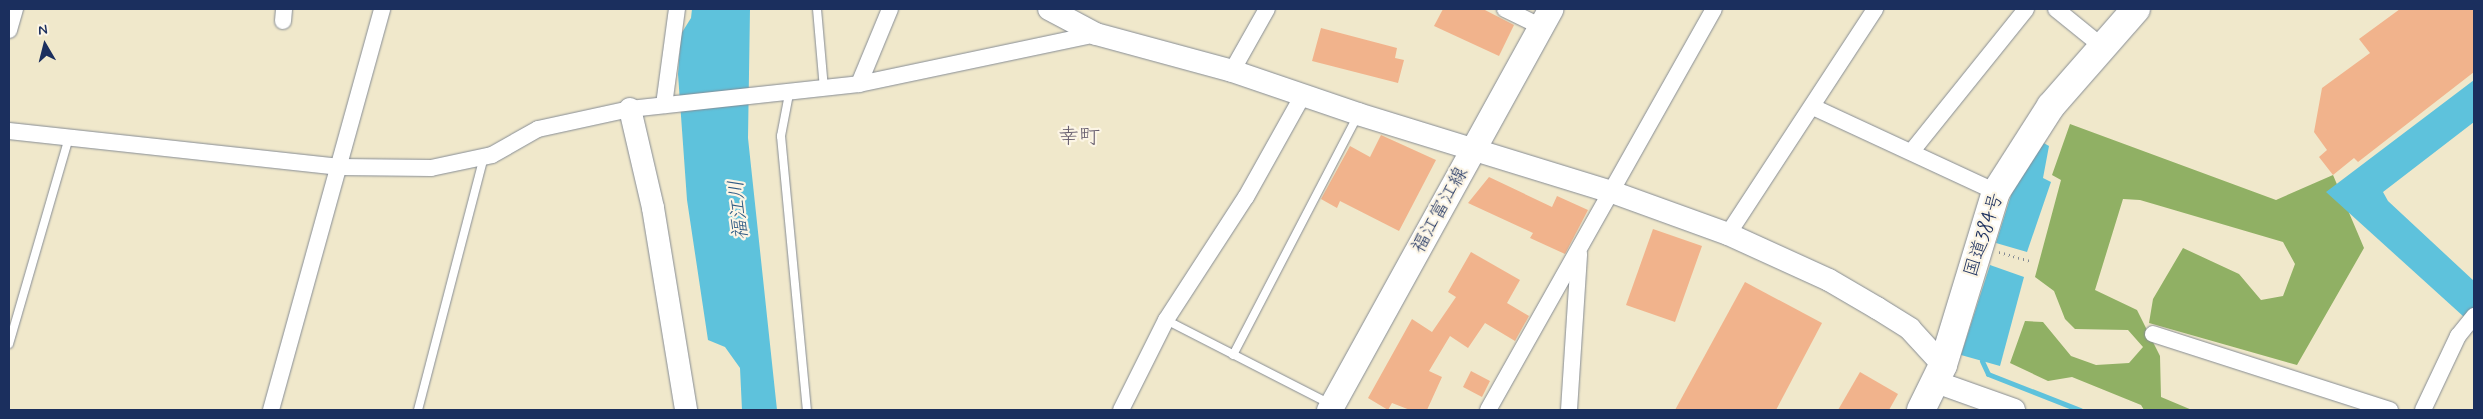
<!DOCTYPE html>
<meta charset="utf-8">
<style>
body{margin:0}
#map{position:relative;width:2483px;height:419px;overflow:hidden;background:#f0e8cb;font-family:Mynerve,"Klee One",sans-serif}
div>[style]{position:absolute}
.forest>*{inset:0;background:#90b064}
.water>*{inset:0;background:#5ec2dc}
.stream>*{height:5px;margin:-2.5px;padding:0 2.5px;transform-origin:2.5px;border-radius:2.5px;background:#5ec2dc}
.building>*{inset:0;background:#f1b38c}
.path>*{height:3px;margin-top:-1.5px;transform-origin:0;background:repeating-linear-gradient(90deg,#868c94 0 1px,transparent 0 5px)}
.roads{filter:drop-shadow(0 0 1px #868c94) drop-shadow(0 0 1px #868c94)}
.lane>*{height:8px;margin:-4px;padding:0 4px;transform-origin:4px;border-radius:4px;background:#fff}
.street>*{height:16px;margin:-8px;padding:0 8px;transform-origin:8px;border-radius:8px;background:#fff}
.secondary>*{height:22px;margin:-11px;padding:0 11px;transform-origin:11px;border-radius:11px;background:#fff}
.primary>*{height:25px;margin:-12.5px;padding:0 12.5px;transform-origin:12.5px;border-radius:12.5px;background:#fff}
.highway>*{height:28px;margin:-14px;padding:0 14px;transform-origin:14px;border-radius:14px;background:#fff}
span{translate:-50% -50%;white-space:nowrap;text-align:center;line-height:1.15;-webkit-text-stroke:4.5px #fcf5e5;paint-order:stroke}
.street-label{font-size:19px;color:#1b2f5e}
.water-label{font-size:20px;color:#2f5b84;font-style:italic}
.quarter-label{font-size:21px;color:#665d6e}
.frame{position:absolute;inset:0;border:10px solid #1b2f5e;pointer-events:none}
.north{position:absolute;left:20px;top:20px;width:50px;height:50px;-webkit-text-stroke:4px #fcf5e5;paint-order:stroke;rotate:352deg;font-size:14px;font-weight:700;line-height:20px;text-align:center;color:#1b2f5e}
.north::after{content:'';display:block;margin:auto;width:18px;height:22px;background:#1b2f5e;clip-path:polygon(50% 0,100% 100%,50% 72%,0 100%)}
</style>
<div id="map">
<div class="forest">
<div style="clip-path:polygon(2070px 124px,2276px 200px,2333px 175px,2364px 248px,2297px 365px,2149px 323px,2153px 299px,2183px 248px,2239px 274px,2261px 300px,2283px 296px,2295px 264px,2283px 242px,2140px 200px,2123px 199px,2095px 290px,2137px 310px,2160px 356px,2161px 397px,2192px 410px,2144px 410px,2141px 405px,2072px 377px,2048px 381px,2010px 363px,2025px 321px,2043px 322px,2071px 356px,2096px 365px,2129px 363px,2143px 347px,2128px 330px,2075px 329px,2065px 319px,2054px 291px,2035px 277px,2061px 180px,2052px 175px)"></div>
</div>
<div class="water">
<div style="clip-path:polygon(692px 9px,750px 9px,748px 138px,777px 410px,742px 410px,740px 368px,725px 347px,708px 340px,687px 200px,678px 74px,681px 34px,691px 18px)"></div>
<div style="clip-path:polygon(2474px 80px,2474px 122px,2383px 192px,2388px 201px,2474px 281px,2474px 326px,2326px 192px)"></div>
<div style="clip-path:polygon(2042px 142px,2049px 146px,2043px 178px,2051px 182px,2027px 252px,1996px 243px,2017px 176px)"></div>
<div style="clip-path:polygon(1990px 265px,2024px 277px,2000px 366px,1961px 355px)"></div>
</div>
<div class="stream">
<div style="left:1982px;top:361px;width:14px;rotate:65deg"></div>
<div style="left:1988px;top:374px;width:99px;rotate:21.4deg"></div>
</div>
<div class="building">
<div style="clip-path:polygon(1443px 9px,1483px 9px,1514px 25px,1499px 56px,1434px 26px)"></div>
<div style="clip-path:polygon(2400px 9px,2474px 9px,2474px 72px,2358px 162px,2354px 158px,2333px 175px,2319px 157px,2327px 150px,2314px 132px,2322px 88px,2370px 53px,2359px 39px)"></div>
<div style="clip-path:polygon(1321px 28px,1397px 48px,1395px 58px,1404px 60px,1398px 83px,1312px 61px)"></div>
<div style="clip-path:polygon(1381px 135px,1436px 160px,1399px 231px,1340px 201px,1337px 208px,1321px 199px,1350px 146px,1370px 157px)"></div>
<div style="clip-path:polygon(1489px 177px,1552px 207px,1557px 196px,1588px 210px,1565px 254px,1530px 238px,1533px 233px,1468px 203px)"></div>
<div style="clip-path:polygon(1653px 229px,1702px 246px,1675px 322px,1626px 305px)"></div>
<div style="clip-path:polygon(1471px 252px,1520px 280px,1507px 303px,1529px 316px,1515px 341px,1485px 323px,1468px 348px,1450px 336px,1429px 371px,1442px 377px,1427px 410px,1410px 410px,1392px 403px,1388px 410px,1368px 398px,1412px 319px,1432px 332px,1456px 297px,1448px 292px)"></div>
<div style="clip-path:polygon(1745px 282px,1822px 323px,1776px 410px,1675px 410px)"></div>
<div style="clip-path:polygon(1471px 371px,1490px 381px,1482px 397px,1463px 387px)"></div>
<div style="clip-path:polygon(1860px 372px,1898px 394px,1889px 410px,1838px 410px)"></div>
</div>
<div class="path">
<div style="left:1999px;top:252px;width:32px;rotate:16deg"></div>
</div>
<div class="roads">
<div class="lane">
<div style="left:817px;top:9px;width:80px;rotate:85deg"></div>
<div style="left:789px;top:94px;width:43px;rotate:100.8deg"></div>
<div style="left:781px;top:136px;width:275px;rotate:84.6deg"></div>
<div style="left:1166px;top:320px;width:182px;rotate:27.1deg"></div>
<div style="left:9px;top:344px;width:215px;rotate:-73.8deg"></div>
<div style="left:1233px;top:355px;width:268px;rotate:-62.5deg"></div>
<div style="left:418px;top:410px;width:261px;rotate:-75.4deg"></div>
</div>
<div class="street">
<div style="left:1505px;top:9px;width:39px;rotate:26deg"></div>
<div style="left:2056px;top:9px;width:62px;rotate:39.1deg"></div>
<div style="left:283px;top:21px;width:12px;rotate:-85deg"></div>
<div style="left:9px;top:30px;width:22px;rotate:-74deg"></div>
<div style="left:1232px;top:71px;width:71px;rotate:-60.6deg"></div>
<div style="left:859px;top:84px;width:81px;rotate:-67.5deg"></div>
<div style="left:664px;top:105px;width:97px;rotate:-82.3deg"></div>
<div style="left:1813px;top:107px;width:202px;rotate:24.9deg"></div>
<div style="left:9px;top:131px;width:333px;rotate:6.2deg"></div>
<div style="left:340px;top:167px;width:91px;rotate:0.6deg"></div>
<div style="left:431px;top:168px;width:62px;rotate:-12deg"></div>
<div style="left:492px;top:155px;width:53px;rotate:-29.5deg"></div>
<div style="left:538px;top:129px;width:94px;rotate:-12.3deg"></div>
<div style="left:630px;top:109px;width:230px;rotate:-6.2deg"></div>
<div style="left:859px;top:84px;width:242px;rotate:-11.9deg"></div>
<div style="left:1912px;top:151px;width:182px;rotate:-51.2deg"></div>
<div style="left:1728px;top:234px;width:269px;rotate:-56.8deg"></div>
<div style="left:2153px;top:334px;width:249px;rotate:17.8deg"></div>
<div style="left:271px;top:410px;width:416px;rotate:-74.5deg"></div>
<div style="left:1121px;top:410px;width:101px;rotate:-63.4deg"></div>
<div style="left:1166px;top:320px;width:147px;rotate:-57deg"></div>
<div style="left:1246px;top:197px;width:117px;rotate:-60.8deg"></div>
<div style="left:1488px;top:410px;width:460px;rotate:-60.6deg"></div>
<div style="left:1569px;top:410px;width:156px;rotate:-86.3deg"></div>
<div style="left:2423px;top:410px;width:82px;rotate:-64.7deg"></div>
<div style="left:2458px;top:336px;width:26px;rotate:-51deg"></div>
</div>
<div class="secondary">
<div style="left:1049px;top:9px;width:53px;rotate:28deg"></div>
<div style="left:1096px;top:34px;width:141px;rotate:15.2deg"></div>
<div style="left:1232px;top:71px;width:133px;rotate:18.8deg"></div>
<div style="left:1358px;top:114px;width:266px;rotate:17.1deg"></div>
<div style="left:1612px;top:192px;width:123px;rotate:19.9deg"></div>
<div style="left:1728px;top:234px;width:111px;rotate:24.5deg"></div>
<div style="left:1829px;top:280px;width:56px;rotate:30.3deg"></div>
<div style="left:1877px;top:308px;width:39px;rotate:32deg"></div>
<div style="left:1910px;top:329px;width:49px;rotate:47.5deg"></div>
<div style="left:630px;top:109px;width:102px;rotate:76.9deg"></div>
<div style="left:653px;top:208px;width:205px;rotate:80.7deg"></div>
<div style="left:1936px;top:382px;width:83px;rotate:19.7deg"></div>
</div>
<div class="primary">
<div style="left:1329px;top:410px;width:458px;rotate:-61.1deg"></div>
</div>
<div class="highway">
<div style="left:1921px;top:410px;width:50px;rotate:-63.9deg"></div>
<div style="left:1943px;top:365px;width:181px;rotate:-73deg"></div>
<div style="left:1996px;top:192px;width:102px;rotate:-57.4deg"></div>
<div style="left:2051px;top:106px;width:129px;rotate:-48.8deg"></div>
</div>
</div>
<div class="street-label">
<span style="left:1440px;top:210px;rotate:-61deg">福江富江線</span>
<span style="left:1984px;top:235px;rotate:-72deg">国道384号</span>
</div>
<div class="water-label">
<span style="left:739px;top:210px;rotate:-95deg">福江川</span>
</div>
<div class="quarter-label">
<span style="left:1079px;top:137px">幸町</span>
</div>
<div class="frame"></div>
<div class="north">N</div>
</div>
